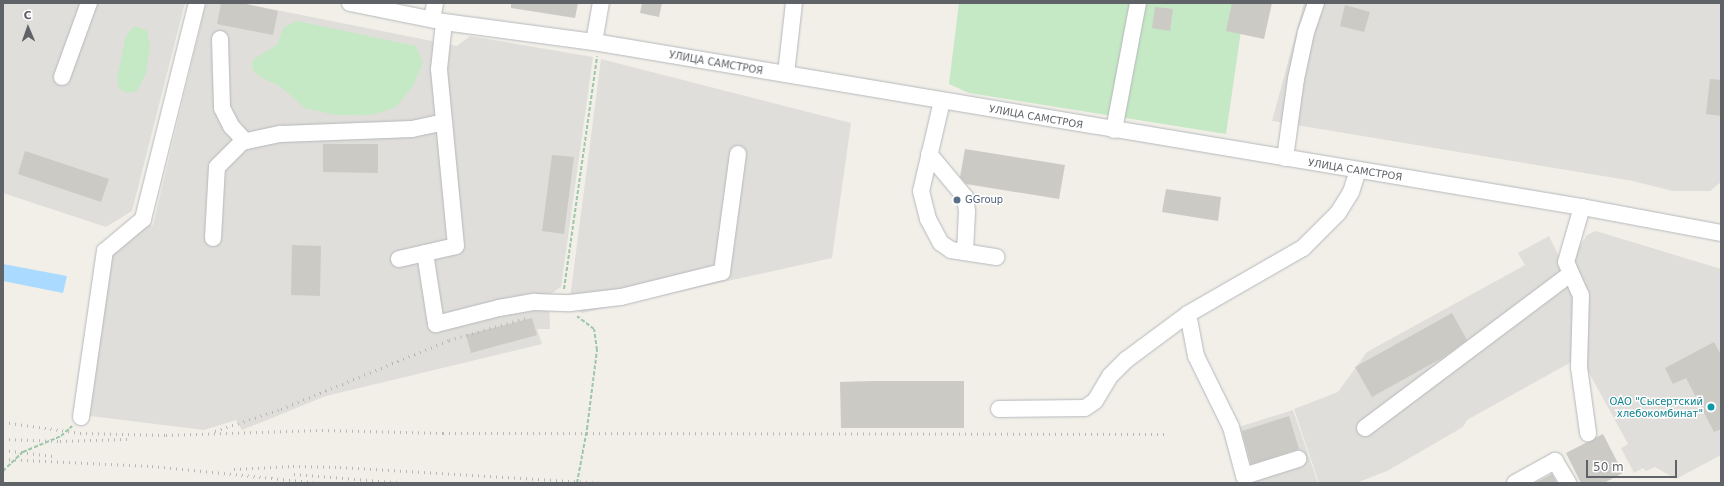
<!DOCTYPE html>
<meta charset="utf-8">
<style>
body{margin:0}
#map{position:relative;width:1724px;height:486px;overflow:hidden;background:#f1efe8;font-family:"DejaVu Sans",sans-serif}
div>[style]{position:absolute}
.industrial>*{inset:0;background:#e0deda}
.green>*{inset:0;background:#c5e8c5}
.water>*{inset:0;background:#aadaff}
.building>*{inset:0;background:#cccac5}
.path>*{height:2px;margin-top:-1px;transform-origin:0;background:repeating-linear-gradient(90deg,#9cc7a9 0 4px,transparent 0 6px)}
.roads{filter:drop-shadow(0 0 1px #b5b8bc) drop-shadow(0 0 1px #b5b8bc)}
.minor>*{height:16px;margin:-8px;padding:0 8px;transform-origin:8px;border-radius:8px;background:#fff}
.rail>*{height:3px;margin-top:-1.5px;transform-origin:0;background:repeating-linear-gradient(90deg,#b6b7b8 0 1px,transparent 0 6px)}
.dots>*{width:11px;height:11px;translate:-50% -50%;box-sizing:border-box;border:2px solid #fff;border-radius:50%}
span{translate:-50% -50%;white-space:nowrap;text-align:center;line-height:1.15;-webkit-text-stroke:3px #fff;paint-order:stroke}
.street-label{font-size:10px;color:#5f6368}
.service-label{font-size:10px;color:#4e5e75}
.left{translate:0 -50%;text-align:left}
.culture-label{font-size:10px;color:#0d838f}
.right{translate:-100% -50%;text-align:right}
.frame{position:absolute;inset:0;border:4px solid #5f6368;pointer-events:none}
.north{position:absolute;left:8px;top:8px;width:40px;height:40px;-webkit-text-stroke:3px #fff;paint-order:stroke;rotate:358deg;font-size:11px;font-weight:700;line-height:16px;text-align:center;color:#5f6368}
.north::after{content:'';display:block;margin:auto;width:14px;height:18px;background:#5f6368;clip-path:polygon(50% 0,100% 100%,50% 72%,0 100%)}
.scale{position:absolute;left:1586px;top:460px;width:91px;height:18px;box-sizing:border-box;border:2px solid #5f6368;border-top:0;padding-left:5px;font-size:12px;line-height:14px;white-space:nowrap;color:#5f6368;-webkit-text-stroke:3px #fff;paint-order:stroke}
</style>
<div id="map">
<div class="industrial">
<div style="clip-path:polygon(3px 3px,185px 3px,132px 211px,106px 227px,3px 193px)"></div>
<div style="clip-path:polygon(206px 3px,241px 3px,457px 46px,470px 36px,593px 57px,561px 287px,549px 295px,550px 329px,537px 329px,542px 344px,326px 396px,242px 430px,236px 420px,204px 430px,90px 416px,110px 257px,141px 225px,153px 225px)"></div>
<div style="clip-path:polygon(1304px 3px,1721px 3px,1721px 182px,1710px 191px,1673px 191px,1633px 181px,1272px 121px)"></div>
<div style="clip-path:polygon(601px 59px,851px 123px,832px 258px,582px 313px,569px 306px)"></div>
<div style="clip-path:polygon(1596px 231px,1721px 269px,1721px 455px,1676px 479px,1655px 467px,1646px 471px,1643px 468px,1634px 473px,1621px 448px,1628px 444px,1582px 360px,1569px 262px,1587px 235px)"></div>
<div style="clip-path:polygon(1549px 236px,1577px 294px,1575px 360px,1467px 420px,1463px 427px,1387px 471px,1356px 483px,1319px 483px,1294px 409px,1338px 392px,1367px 352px,1525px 265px,1518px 253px)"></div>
<div style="clip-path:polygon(1293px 410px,1318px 483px,1241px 483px,1226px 431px)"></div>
</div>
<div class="green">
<div style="clip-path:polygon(959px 3px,1245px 3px,1226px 134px,969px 93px,949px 84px)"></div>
<div style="clip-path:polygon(297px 21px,416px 46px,423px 63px,413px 86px,396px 107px,372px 115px,335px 115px,305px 108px,281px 87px,259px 76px,252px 69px,253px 60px,278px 44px,283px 28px)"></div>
<div style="clip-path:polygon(134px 26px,147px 30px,150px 46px,146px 73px,137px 91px,128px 93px,119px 89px,117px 79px,126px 36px)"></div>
</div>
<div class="water">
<div style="clip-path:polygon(3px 264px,67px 276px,63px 293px,3px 281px)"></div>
</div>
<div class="building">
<div style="clip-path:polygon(221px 3px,241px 3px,278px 11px,273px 35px,217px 24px)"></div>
<div style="clip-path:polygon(511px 3px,578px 3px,575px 18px,511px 8px)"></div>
<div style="clip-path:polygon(642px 3px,662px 3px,659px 17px,640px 13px)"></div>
<div style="clip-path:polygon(1232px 3px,1272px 3px,1264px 39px,1226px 31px)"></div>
<div style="clip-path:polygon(1345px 5px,1370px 12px,1364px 32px,1340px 26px)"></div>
<div style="clip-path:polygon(1155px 7px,1173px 9px,1170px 31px,1152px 28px)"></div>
<div style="clip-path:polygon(1710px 79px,1721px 80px,1721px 116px,1706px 114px)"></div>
<div style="clip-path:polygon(323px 144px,378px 144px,378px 173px,323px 172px)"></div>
<div style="clip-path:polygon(965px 149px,1065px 165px,1059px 199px,966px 184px,960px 177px)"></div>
<div style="clip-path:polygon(25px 151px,109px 179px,101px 202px,18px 174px)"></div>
<div style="clip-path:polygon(552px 155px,574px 157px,564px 234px,542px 231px)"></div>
<div style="clip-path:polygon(1166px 189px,1221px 197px,1218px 221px,1162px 212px)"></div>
<div style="clip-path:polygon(292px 245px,321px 246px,320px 296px,291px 295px)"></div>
<div style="clip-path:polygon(1452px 313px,1467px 340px,1442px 358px,1372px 397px,1355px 367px)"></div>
<div style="clip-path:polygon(532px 318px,537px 335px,471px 353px,466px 335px)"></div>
<div style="clip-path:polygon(1714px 342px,1721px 355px,1721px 429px,1714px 432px,1686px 378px,1673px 384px,1665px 368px)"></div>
<div style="clip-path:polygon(873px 381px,964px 381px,964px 428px,841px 428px,840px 382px)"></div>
<div style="clip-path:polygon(1289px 416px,1299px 449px,1251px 464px,1242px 431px)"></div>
<div style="clip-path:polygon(1603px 434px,1623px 473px,1604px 483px,1581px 483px,1566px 453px)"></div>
<div style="clip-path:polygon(1552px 474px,1557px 483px,1535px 483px)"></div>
</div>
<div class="path">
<div style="left:564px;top:289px;width:235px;rotate:-81.9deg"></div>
<div style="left:3px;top:471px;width:28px;rotate:-44deg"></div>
<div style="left:23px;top:452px;width:41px;rotate:-22.8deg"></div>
<div style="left:61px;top:436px;width:15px;rotate:-42deg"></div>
<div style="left:577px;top:483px;width:55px;rotate:-79.5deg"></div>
<div style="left:587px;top:429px;width:80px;rotate:-82.8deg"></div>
<div style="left:597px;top:350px;width:21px;rotate:-98deg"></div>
<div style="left:594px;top:329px;width:21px;rotate:-143deg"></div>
</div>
<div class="roads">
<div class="minor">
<div style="left:350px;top:3px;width:96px;rotate:11.4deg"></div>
<div style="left:444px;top:22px;width:151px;rotate:7.6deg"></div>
<div style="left:594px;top:42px;width:1002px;rotate:9.48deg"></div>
<div style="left:1582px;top:207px;width:141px;rotate:10.6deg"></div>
<div style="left:432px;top:19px;width:16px;rotate:-79deg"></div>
<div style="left:220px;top:39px;width:69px;rotate:88.3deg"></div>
<div style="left:222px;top:108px;width:20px;rotate:63deg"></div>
<div style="left:231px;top:126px;width:21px;rotate:47deg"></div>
<div style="left:594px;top:42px;width:40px;rotate:-80deg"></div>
<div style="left:786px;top:74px;width:71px;rotate:-83.6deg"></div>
<div style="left:62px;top:77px;width:79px;rotate:-70deg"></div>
<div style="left:942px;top:101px;width:92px;rotate:103.1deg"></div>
<div style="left:921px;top:191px;width:29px;rotate:76deg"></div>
<div style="left:928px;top:219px;width:27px;rotate:62deg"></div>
<div style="left:941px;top:243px;width:12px;rotate:35deg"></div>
<div style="left:951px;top:250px;width:46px;rotate:8.8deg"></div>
<div style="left:1114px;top:130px;width:129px;rotate:-79.3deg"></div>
<div style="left:929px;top:154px;width:56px;rotate:50.1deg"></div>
<div style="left:965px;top:197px;width:15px;rotate:82deg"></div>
<div style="left:967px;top:212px;width:40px;rotate:92.9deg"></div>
<div style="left:1285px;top:158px;width:80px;rotate:-82.1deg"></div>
<div style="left:1296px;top:79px;width:48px;rotate:-78deg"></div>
<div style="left:1306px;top:32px;width:31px;rotate:-71deg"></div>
<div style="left:1582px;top:207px;width:57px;rotate:106.2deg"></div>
<div style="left:1566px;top:262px;width:36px;rotate:66deg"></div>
<div style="left:1581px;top:295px;width:72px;rotate:91.6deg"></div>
<div style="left:1579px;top:367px;width:67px;rotate:82.2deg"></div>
<div style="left:213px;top:238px;width:71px;rotate:-86.8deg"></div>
<div style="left:217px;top:167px;width:35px;rotate:-45deg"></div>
<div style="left:242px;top:142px;width:40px;rotate:-12deg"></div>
<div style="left:281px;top:134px;width:131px;rotate:-2.2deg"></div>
<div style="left:412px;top:129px;width:33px;rotate:-12deg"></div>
<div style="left:425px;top:253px;width:72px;rotate:81.2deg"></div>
<div style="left:436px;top:324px;width:65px;rotate:-14.3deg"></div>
<div style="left:499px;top:308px;width:36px;rotate:-10deg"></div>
<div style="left:534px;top:302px;width:36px;rotate:2deg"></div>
<div style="left:570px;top:303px;width:51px;rotate:-6.7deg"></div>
<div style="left:621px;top:297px;width:104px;rotate:-13.9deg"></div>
<div style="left:722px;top:272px;width:119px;rotate:-82.3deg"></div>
<div style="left:399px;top:259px;width:58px;rotate:-12.8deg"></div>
<div style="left:456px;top:246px;width:178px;rotate:-95.5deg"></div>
<div style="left:439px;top:69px;width:47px;rotate:-83.9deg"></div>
<div style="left:1188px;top:314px;width:43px;rotate:79.2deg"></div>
<div style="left:1196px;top:356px;width:79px;rotate:63.8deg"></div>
<div style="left:1231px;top:427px;width:51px;rotate:75.1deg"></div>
<div style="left:1244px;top:476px;width:57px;rotate:-17.5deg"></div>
<div style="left:999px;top:409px;width:86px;rotate:-0.7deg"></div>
<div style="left:1085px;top:408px;width:12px;rotate:-35deg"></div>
<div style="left:1095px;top:401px;width:29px;rotate:-59deg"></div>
<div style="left:1110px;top:376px;width:23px;rotate:-45deg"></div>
<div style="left:1126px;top:360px;width:77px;rotate:-36.6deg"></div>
<div style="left:1188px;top:314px;width:133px;rotate:-29.9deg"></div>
<div style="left:1303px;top:248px;width:49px;rotate:-45deg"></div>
<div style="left:1338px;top:213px;width:25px;rotate:-58deg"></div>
<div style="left:1351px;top:192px;width:23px;rotate:-72deg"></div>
<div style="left:81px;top:417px;width:168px;rotate:-81.8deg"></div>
<div style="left:105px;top:251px;width:50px;rotate:-40.1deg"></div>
<div style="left:143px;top:219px;width:223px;rotate:-76deg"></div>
<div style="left:1365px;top:428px;width:256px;rotate:-36.9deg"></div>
<div style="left:1515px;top:483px;width:46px;rotate:-28.8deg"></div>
<div style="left:1555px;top:461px;width:26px;rotate:59deg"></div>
</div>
</div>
<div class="rail">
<div style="left:3px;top:422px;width:78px;rotate:8.1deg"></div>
<div style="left:80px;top:433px;width:86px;rotate:1.3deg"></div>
<div style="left:166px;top:435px;width:156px;rotate:-1.8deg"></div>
<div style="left:322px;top:430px;width:121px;rotate:1.4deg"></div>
<div style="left:443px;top:433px;width:725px;rotate:0.08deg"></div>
<div style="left:215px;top:431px;width:70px;rotate:-18.4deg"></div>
<div style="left:281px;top:409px;width:182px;rotate:-22.3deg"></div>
<div style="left:449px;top:340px;width:84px;rotate:-15.9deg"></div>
<div style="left:3px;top:439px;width:57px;rotate:2deg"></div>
<div style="left:60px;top:441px;width:67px;rotate:-1.7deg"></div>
<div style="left:3px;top:450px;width:50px;rotate:6.8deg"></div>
<div style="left:3px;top:459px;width:149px;rotate:2.7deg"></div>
<div style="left:152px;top:466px;width:170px;rotate:5.7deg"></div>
<div style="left:234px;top:469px;width:59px;rotate:-2.9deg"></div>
<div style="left:293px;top:466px;width:47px;rotate:1.2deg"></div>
<div style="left:340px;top:467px;width:264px;rotate:3.5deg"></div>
<div style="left:294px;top:474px;width:112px;rotate:4.6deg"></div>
</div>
<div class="dots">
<div style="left:957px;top:200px;background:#5c6f8a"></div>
<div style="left:1711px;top:407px;background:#0f9aa8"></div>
</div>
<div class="street-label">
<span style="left:716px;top:63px;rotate:10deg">УЛИЦА САМСТРОЯ</span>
<span style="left:1036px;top:117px;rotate:10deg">УЛИЦА САМСТРОЯ</span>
<span style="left:1355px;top:170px;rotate:9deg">УЛИЦА САМСТРОЯ</span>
</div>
<div class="service-label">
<span class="left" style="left:965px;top:200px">GGroup</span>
</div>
<div class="culture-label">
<span class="right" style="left:1703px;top:407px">ОАО "Сысертский<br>хлебокомбинат"</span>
</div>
<div class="frame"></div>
<div class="north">С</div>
<div class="scale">50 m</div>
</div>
